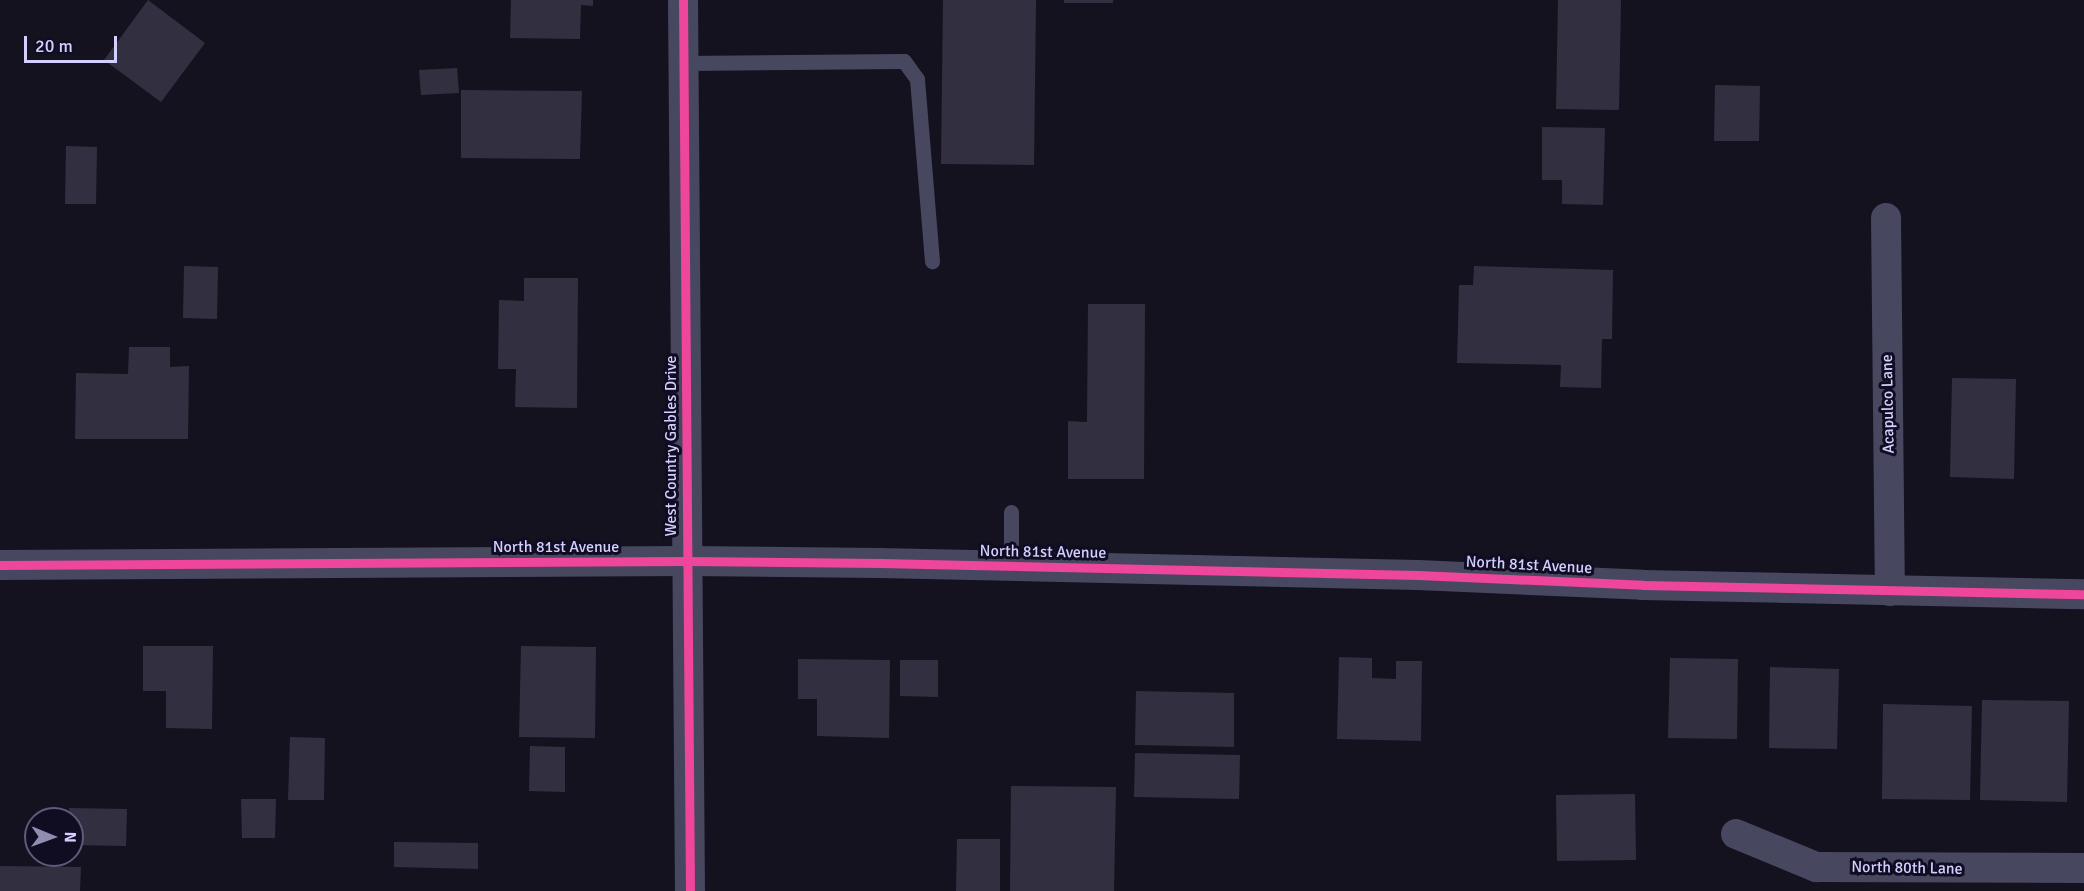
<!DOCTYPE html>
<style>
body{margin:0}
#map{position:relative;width:2084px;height:891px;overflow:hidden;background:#14121e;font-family:Signika,sans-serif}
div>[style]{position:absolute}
.building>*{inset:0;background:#323040}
.service>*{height:15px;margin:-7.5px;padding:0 7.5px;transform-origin:7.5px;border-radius:7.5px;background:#47475f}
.minor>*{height:30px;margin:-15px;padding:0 15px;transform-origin:15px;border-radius:15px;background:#47475f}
.cycleway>*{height:9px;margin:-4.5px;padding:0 4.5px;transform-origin:4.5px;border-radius:4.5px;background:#ed469a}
span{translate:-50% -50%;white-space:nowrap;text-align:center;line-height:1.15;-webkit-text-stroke:6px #100d23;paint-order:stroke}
.street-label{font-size:16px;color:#d3cfff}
.north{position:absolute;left:24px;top:807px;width:60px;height:60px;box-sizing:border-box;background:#100d23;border:2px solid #5e5b7b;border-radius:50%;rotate:91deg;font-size:16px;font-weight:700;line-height:24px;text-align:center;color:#d3cfff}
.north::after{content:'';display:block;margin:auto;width:21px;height:27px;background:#908db0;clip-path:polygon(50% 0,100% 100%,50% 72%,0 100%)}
.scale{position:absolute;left:24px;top:36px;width:93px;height:27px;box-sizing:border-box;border:3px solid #d3cfff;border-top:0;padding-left:8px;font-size:18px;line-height:21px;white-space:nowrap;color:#d3cfff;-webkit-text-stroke:4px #100d23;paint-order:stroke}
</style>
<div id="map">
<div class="building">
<div style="clip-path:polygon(148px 0,205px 43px,161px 102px,104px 60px)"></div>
<div style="clip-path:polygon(511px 0,593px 0,593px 6px,581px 5px,580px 39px,510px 38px)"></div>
<div style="clip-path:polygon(943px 0,1036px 0,1034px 165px,941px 164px)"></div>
<div style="clip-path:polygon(1064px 0,1113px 0,1113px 3px,1064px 3px)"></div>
<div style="clip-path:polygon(1558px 0,1621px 0,1619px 110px,1556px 109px)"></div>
<div style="clip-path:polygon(457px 68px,459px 93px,421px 95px,419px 70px)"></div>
<div style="clip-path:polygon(1715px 85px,1760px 86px,1759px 141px,1714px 141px)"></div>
<div style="clip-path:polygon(461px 90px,582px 91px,580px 159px,461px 158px)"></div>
<div style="clip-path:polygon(1542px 127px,1605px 128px,1603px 205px,1562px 204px,1562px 180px,1542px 180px)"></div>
<div style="clip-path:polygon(66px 146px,97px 147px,96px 204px,65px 204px)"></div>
<div style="clip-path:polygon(184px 266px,218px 267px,217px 319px,183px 318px)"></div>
<div style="clip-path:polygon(1474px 266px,1613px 270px,1612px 339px,1602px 339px,1601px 388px,1560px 387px,1561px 365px,1457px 363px,1459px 285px,1473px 285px)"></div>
<div style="clip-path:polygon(524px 278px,578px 278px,577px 408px,515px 407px,516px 369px,498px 369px,499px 300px,524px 301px)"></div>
<div style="clip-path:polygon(1088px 304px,1145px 304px,1144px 479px,1068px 479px,1068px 421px,1087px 422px)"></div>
<div style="clip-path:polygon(129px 347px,170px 347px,170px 367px,189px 366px,188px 439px,75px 439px,76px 373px,128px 374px)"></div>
<div style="clip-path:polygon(1952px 378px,2016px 379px,2014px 479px,1950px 477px)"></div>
<div style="clip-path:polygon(143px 646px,213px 646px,212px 729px,166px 728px,166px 691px,143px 691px)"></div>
<div style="clip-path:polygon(521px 646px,596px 647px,595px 738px,519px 737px)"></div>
<div style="clip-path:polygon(1339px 657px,1372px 658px,1372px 678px,1396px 679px,1396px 661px,1422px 661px,1421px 741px,1337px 739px)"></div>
<div style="clip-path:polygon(1670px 658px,1738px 659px,1737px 739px,1668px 738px)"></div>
<div style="clip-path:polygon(798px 659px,890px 660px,889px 738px,817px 736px,817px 699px,798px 699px)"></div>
<div style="clip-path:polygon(900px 660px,938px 660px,938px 697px,900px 696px)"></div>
<div style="clip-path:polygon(1770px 667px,1839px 669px,1837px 749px,1769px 748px)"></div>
<div style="clip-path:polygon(1136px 691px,1234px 693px,1234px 747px,1135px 745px)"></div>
<div style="clip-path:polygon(1982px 700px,2069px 701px,2067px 802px,1980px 800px)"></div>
<div style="clip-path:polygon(1883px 704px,1972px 706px,1970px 800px,1882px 799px)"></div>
<div style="clip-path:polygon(290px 737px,325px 738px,324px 800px,288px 800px)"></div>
<div style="clip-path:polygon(530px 746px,565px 747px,565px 792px,529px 791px)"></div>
<div style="clip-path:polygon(1135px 753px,1240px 755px,1239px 799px,1134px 797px)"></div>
<div style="clip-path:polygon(1011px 786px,1116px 787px,1114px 891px,1010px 891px)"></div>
<div style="clip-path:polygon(1635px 794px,1636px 860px,1557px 861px,1556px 795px)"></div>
<div style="clip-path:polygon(241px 799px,276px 799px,275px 838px,242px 838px)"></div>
<div style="clip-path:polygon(69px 808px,127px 809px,126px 846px,72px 845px)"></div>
<div style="clip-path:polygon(957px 839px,1000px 839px,1000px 891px,956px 891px)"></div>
<div style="clip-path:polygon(394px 842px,478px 843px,478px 869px,394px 867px)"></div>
<div style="clip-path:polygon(0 866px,81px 867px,80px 891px,0 891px)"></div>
</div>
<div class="service">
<div style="left:684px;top:63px;width:220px;rotate:-0.5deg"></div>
<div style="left:904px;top:61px;width:22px;rotate:54deg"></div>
<div style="left:917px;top:79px;width:183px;rotate:85.3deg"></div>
<div style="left:1011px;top:512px;width:54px;rotate:90deg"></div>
</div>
<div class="minor">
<div style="left:683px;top:0;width:891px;rotate:89.55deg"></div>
<div style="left:1886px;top:218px;width:373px;rotate:89.4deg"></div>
<div style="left:0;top:565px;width:687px;rotate:-0.33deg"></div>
<div style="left:687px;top:561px;width:193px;rotate:0.6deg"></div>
<div style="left:880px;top:563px;width:538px;rotate:1.28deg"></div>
<div style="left:1418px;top:575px;width:225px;rotate:2.5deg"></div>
<div style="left:1643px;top:585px;width:441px;rotate:1.2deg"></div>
<div style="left:1736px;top:834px;width:87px;rotate:22.4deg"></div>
<div style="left:1816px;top:867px;width:268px;rotate:0.2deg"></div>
</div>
<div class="cycleway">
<div style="left:683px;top:0;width:891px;rotate:89.55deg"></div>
<div style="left:0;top:565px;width:687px;rotate:-0.33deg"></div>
<div style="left:687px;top:561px;width:193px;rotate:0.6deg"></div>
<div style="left:880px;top:563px;width:538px;rotate:1.28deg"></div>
<div style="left:1418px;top:575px;width:225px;rotate:2.5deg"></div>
<div style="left:1643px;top:585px;width:441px;rotate:1.2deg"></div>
</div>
<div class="street-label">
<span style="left:1888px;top:404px;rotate:-91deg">Acapulco Lane</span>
<span style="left:671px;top:446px;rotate:-90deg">West Country Gables Drive</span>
<span style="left:556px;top:547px">North 81st Avenue</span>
<span style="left:1043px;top:552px;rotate:1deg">North 81st Avenue</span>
<span style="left:1529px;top:565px;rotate:3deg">North 81st Avenue</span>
<span style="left:1907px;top:868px;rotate:1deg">North 80th Lane</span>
</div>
<div class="north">N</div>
<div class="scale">20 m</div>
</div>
